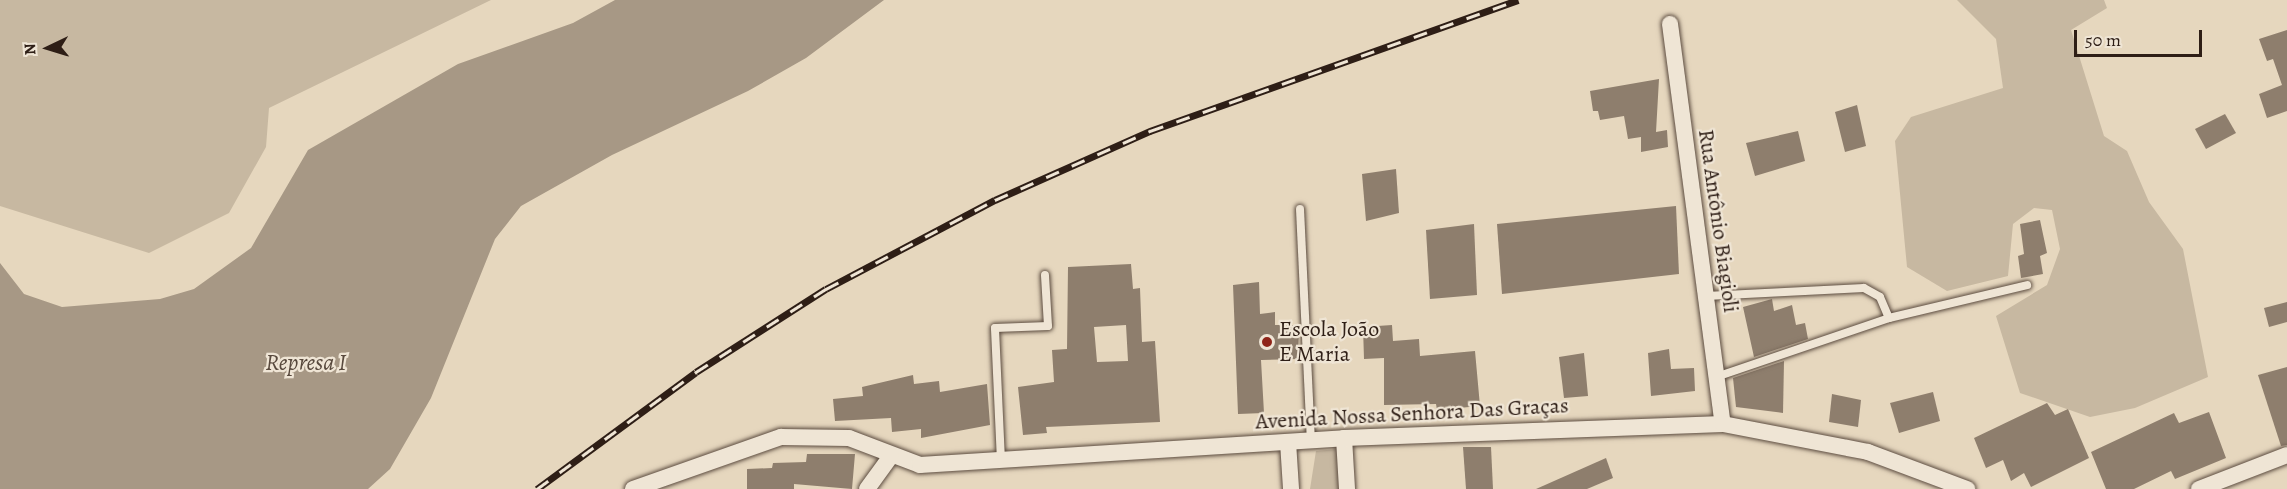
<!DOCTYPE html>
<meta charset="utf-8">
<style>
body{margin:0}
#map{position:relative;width:2287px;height:489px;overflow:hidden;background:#e6d7be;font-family:Alegreya,serif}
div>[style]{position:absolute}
.green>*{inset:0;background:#c7b8a1}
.water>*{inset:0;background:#a79885}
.building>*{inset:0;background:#8e7e6d}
.roads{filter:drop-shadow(0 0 2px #5c4c40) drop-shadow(0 0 2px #5c4c40)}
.lane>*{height:8px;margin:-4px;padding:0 4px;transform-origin:4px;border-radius:4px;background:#efe5d5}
.street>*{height:16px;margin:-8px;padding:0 8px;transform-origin:8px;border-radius:8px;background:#efe5d5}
.rail>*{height:7px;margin-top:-3.5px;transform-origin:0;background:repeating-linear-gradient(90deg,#efe5d5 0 14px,#2e1e16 0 28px);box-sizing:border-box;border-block:2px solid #2e1e16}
.dots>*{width:16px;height:16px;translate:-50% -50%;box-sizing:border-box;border:3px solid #efe5d5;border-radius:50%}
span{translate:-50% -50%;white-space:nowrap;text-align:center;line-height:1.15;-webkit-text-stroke:4.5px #efe5d5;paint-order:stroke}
.street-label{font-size:22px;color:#2e1e16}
.poi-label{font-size:22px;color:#2e1e16}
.left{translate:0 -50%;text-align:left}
.water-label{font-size:24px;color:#58493d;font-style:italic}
.north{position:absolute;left:18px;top:18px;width:60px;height:60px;-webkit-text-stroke:4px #efe5d5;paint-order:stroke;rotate:266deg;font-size:16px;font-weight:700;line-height:24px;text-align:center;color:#2e1e16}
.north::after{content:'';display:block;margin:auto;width:21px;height:27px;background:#2e1e16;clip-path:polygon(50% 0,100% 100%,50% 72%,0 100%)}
.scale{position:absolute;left:2074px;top:30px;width:128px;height:27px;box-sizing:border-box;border:3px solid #2e1e16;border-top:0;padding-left:8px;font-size:18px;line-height:21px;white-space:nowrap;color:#2e1e16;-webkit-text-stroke:4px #efe5d5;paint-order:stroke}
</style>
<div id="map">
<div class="green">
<div style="clip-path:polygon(0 0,491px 0,269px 108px,266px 147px,229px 213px,149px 253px,0 206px)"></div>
<div style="clip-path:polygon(1957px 0,2104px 0,2107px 8px,2071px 30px,2104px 136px,2127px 151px,2149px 202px,2183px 249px,2208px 377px,2135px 408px,2090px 417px,2020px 393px,1996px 316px,2047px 285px,2060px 249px,2052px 210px,2034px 208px,2013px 224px,2008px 276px,1947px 291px,1907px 267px,1895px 141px,1911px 117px,2003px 88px,1996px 39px)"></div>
<div style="clip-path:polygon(1338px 449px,1341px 489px,1310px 489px,1316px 451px)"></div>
</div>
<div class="water">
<div style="clip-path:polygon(615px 0,884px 0,806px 58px,748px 91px,612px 155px,521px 206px,495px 239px,431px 398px,390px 469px,368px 489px,0 489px,0 263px,24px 294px,62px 307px,160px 299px,194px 289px,251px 248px,308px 150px,458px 64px,573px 23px)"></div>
</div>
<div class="building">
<div style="clip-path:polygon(2287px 30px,2287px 111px,2267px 118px,2259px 94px,2282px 85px,2273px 59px,2267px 61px,2259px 39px)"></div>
<div style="clip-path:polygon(1659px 79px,1656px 132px,1667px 130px,1668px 147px,1641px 152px,1641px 137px,1628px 139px,1624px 116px,1600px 120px,1598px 111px,1593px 111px,1590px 91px)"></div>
<div style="clip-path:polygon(1857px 105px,1866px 146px,1845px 152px,1835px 112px)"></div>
<div style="clip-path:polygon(2225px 114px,2236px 133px,2206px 149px,2195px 129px)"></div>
<div style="clip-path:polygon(1798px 131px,1805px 161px,1755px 176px,1746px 143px)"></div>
<div style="clip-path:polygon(1396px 169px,1399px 213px,1366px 221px,1362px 174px)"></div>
<div style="clip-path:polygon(1676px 206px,1679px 274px,1502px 294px,1497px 224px)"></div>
<div style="clip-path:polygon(2040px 220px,2047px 253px,2040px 256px,2043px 274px,2021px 278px,2018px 256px,2024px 254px,2020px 224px)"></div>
<div style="clip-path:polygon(1474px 224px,1477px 295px,1430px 299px,1426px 230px)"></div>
<div style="clip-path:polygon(evenodd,1131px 264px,1133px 289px,1140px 288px,1142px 342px,1155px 341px,1160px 422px,1046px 427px,1047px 433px,1023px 435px,1018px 387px,1054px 382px,1052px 350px,1067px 349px,1068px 267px,1131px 264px,1126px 325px,1128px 361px,1097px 362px,1094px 327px,1126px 325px)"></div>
<div style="clip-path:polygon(1259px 282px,1260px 314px,1275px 312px,1275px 325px,1299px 325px,1298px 359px,1261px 360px,1264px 413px,1238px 414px,1233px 285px)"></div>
<div style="clip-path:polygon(1772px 299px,1774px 311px,1792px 305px,1796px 325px,1805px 323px,1808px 339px,1754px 357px,1743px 307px)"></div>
<div style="clip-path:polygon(2287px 302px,2287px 322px,2269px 327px,2264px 308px)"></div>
<div style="clip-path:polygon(1392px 325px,1393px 341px,1419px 339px,1420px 356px,1475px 351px,1480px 406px,1437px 410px,1436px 404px,1384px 405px,1384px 358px,1364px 359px,1363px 327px)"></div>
<div style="clip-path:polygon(1669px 349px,1671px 369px,1694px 368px,1695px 391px,1651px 396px,1648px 353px)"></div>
<div style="clip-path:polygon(1584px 353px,1588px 396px,1564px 398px,1559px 357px)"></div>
<div style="clip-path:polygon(1784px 361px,1783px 413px,1736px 407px,1733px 378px)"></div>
<div style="clip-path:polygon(2287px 367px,2287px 445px,2281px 446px,2258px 375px)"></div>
<div style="clip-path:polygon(913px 375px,914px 384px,939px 381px,940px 392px,987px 384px,990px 425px,921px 438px,921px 429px,892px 432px,891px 418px,835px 421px,833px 399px,863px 396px,862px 387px)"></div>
<div style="clip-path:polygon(1933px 392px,1940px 421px,1899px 433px,1890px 403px)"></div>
<div style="clip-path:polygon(1832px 394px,1861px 400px,1858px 427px,1829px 422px)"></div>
<div style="clip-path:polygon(2047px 403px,2055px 415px,2068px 409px,2089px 458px,2031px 487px,2024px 473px,2011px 481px,2003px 460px,1986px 468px,1974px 438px)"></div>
<div style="clip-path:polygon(2209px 412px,2226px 458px,2175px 479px,2171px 471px,2134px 489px,2106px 489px,2091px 452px,2174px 413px,2179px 423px)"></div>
<div style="clip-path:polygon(1463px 447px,1491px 447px,1493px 489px,1466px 489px)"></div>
<div style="clip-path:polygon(807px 454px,855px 454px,852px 489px,794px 484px,794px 489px,747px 489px,747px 469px,772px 468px,773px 463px,806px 462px)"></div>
<div style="clip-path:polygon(1606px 458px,1613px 478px,1587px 489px,1536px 489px)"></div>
</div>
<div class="roads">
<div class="lane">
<div style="left:1300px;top:209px;width:231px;rotate:87.3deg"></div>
<div style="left:1706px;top:296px;width:158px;rotate:-2.9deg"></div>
<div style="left:1864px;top:288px;width:18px;rotate:29deg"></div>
<div style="left:1880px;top:297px;width:23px;rotate:67deg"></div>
<div style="left:1716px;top:377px;width:183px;rotate:-18.8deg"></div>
<div style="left:1889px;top:318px;width:142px;rotate:-13.4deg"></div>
<div style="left:1001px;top:461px;width:133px;rotate:-92.6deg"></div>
<div style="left:995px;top:328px;width:53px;rotate:-2.2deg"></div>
<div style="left:1048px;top:326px;width:51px;rotate:-93.4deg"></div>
</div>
<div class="street">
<div style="left:1670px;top:24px;width:403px;rotate:82.5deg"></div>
<div style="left:1344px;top:438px;width:51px;rotate:86.6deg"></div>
<div style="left:1288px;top:442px;width:47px;rotate:86.3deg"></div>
<div style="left:633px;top:489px;width:157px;rotate:-19.4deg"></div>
<div style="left:781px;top:437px;width:68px;rotate:0.8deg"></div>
<div style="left:849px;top:438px;width:76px;rotate:20.8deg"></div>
<div style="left:920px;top:465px;width:425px;rotate:-3.6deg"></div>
<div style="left:1344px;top:438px;width:379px;rotate:-2.1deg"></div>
<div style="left:1723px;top:424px;width:148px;rotate:10.9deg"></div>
<div style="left:1868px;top:452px;width:106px;rotate:20.5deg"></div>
<div style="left:867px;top:489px;width:41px;rotate:-54deg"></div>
<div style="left:2199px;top:489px;width:94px;rotate:-21.1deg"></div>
</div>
</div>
<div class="rail">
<div style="left:537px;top:489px;width:197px;rotate:-36.3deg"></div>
<div style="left:696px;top:372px;width:154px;rotate:-32.6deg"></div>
<div style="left:826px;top:289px;width:191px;rotate:-27.8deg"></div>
<div style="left:995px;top:200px;width:170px;rotate:-24deg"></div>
<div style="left:1150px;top:131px;width:391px;rotate:-19.6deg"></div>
</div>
<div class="dots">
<div style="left:1267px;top:342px;background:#8f2418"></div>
</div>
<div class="street-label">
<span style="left:1718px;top:221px;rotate:82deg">Rua Antônio Biagioli</span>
<span style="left:1412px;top:414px;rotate:-3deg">Avenida Nossa Senhora Das Graças</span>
</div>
<div class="poi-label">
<span class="left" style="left:1279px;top:342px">Escola João<br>E Maria</span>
</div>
<div class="water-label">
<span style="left:306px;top:363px">Represa I</span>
</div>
<div class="north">N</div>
<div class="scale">50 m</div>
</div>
